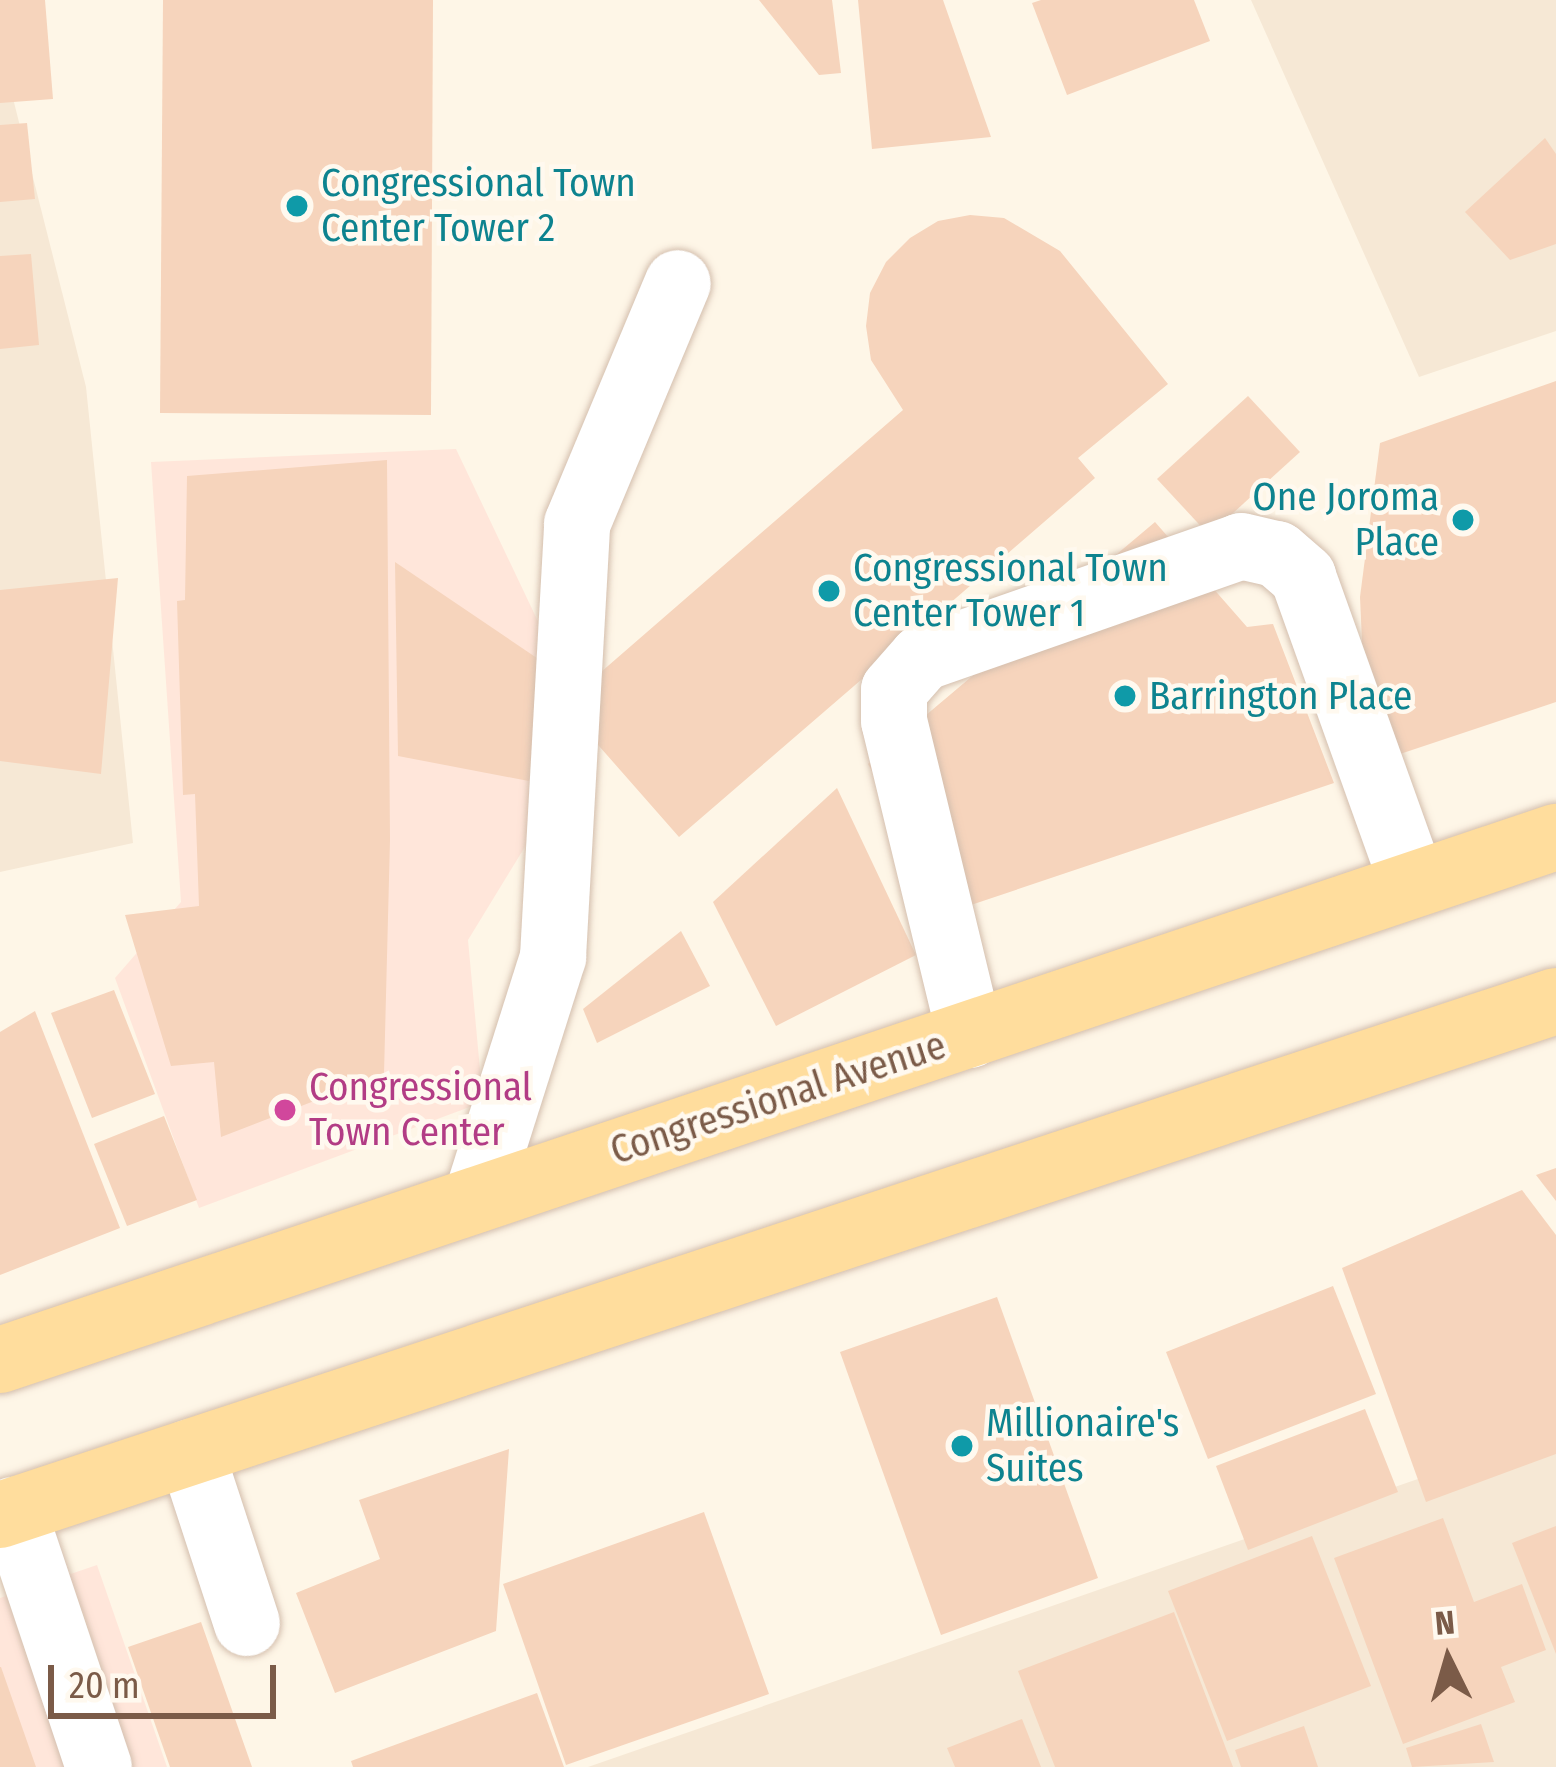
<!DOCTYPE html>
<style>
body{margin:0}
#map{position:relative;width:1556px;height:1767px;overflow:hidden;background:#fef6e7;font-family:"Fira Sans Condensed",sans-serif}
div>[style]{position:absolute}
.residential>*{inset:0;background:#f6e8d5}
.commercial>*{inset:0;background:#ffe6da}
.building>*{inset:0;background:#f6d4bc}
.roads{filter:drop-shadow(0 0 3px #d4bfae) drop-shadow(0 0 3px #d4bfae)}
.minor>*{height:66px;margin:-33px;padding:0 33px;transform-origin:33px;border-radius:33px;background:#fff}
.major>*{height:66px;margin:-33px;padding:0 33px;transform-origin:33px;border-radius:33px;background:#ffdd9d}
.dots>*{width:33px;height:33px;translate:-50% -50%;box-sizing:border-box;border:6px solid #fff9ef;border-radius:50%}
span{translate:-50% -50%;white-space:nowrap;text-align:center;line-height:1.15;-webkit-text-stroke:9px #fff9ef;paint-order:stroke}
.culture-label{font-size:39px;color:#0d838f}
.left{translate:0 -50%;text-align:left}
.right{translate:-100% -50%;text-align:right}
.hotel-label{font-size:39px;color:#b23c85}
.street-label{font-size:39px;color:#7b5b48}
.north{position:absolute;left:1388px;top:1599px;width:120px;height:120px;-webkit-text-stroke:9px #fff9ef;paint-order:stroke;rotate:355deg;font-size:33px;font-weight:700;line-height:48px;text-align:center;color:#7b5b48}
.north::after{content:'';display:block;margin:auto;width:42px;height:54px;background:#7b5b48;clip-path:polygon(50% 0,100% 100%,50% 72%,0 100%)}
.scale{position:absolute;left:48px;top:1665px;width:228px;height:54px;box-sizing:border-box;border:6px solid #7b5b48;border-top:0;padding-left:15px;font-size:36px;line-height:42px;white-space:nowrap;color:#7b5b48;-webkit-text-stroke:9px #fff9ef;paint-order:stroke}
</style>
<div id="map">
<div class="residential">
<div style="clip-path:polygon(1251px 0,1556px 0,1556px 331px,1419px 377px)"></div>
<div style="clip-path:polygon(0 47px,86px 387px,133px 843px,0 872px)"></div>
<div style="clip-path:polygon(1556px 1431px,1556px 1767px,588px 1767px)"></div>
</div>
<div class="commercial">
<div style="clip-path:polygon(456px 449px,563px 674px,561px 788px,468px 940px,483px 1102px,199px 1208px,115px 978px,181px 902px,151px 462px)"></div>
<div style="clip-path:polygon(97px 1565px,167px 1767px,0 1767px,0 1598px)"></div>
</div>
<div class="building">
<div style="clip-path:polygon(0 0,45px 0,53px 99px,0 103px)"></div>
<div style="clip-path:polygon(163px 0,433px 0,431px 415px,160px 413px)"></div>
<div style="clip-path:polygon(759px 0,832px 0,841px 73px,819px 75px)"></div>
<div style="clip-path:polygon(858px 0,943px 0,991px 137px,872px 149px)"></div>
<div style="clip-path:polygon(1041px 0,1194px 0,1210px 41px,1067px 95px,1032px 3px)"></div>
<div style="clip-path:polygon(27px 123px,35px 199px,0 202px,0 125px)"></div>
<div style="clip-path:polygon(1545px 138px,1556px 154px,1556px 244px,1510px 260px,1465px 212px)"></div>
<div style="clip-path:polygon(970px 215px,1004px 218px,1060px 251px,1168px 384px,1078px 458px,1095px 478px,679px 837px,563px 705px,903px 410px,871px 360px,866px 326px,870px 293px,886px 262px,910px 238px,938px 221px)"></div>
<div style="clip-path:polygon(31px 254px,39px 345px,0 349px,0 256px)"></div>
<div style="clip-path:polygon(1556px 381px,1556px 702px,1388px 758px,1365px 708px,1360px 597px,1380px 443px)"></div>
<div style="clip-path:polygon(1248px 396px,1300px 452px,1209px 535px,1157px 479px)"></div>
<div style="clip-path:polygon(387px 460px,390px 840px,384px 1074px,221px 1137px,214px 1062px,171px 1066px,125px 915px,199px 906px,195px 794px,183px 795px,177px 601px,185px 600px,187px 476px)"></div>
<div style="clip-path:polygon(1155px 522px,1247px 627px,1273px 624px,1334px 783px,950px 912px,868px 764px)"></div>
<div style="clip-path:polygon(395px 562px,562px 675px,560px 787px,398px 756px)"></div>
<div style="clip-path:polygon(118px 578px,101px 774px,0 761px,0 590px)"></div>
<div style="clip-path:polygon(837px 788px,916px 955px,776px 1026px,713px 902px)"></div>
<div style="clip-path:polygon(681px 931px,710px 986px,597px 1043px,583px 1009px)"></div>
<div style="clip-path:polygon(114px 990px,155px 1094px,92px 1118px,51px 1013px)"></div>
<div style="clip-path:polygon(35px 1011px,120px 1228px,0 1275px,0 1032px)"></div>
<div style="clip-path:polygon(164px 1116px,197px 1200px,127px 1226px,94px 1144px)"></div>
<div style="clip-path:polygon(1556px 1168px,1556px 1201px,1536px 1175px)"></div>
<div style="clip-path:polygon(1522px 1190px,1556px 1235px,1556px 1454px,1426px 1502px,1342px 1268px)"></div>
<div style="clip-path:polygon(1333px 1286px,1376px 1394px,1208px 1459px,1166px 1352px)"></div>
<div style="clip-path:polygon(997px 1297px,1098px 1578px,941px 1635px,840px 1352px)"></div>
<div style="clip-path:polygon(1365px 1409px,1398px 1492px,1248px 1550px,1216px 1466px)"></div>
<div style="clip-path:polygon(509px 1449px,496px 1631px,335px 1693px,296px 1593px,380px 1559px,359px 1500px)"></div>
<div style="clip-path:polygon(704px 1512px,769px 1694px,566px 1765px,503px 1584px)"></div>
<div style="clip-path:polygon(1443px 1518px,1474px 1602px,1522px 1584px,1546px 1650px,1501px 1667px,1515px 1702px,1403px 1744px,1334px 1558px)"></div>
<div style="clip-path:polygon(1556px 1526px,1556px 1654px,1512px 1543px)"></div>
<div style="clip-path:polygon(1312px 1536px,1371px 1686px,1227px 1741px,1168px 1591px)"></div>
<div style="clip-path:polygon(1174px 1612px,1233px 1767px,1055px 1767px,1018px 1671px)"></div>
<div style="clip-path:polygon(201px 1622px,252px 1767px,170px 1767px,128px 1647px)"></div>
<div style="clip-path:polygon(0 1667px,1px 1667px,36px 1767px,0 1767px)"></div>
<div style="clip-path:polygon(537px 1693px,564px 1767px,353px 1767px,351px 1761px)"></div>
<div style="clip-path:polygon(1022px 1719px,1041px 1767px,955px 1767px,947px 1748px)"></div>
<div style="clip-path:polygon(1481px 1724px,1494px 1762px,1412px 1767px,1406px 1748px)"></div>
<div style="clip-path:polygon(1304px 1726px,1318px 1767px,1241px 1767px,1235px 1750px)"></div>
</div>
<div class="roads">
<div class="minor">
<div style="left:970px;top:1035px;width:323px;rotate:-103.6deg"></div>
<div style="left:894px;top:721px;width:31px;rotate:-90deg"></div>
<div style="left:894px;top:690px;width:43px;rotate:-48.8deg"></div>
<div style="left:922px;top:658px;width:338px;rotate:-19.3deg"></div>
<div style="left:1241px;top:546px;width:37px;rotate:13deg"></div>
<div style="left:1277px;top:554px;width:35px;rotate:41deg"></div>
<div style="left:1303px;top:577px;width:324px;rotate:70.3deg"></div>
<div style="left:477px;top:1197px;width:252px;rotate:-72.4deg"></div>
<div style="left:553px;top:957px;width:434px;rotate:-86.8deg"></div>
<div style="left:577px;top:524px;width:261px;rotate:-67.3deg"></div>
<div style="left:191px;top:1452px;width:180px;rotate:71.9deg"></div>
<div style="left:13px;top:1510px;width:271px;rotate:71.5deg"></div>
</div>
<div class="major">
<div style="left:0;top:1360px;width:1642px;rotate:-18.58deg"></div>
<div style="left:0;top:1515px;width:1639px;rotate:-18.28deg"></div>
</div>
</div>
<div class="dots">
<div style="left:297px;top:206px;background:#0f9aa8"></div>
<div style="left:1463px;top:520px;background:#0f9aa8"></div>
<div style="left:829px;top:591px;background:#0f9aa8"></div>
<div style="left:1125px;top:696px;background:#0f9aa8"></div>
<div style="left:285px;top:1110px;background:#d1479c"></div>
<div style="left:962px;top:1446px;background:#0f9aa8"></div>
</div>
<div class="culture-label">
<span class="left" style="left:321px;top:206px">Congressional Town<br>Center Tower 2</span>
<span class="right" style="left:1439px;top:520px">One Joroma<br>Place</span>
<span class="left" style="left:853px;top:591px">Congressional Town<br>Center Tower 1</span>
<span class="left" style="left:1149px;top:696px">Barrington Place</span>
<span class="left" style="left:986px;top:1446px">Millionaire's<br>Suites</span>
</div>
<div class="hotel-label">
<span class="left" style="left:309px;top:1110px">Congressional<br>Town Center</span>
</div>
<div class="street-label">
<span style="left:778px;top:1098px;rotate:-18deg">Congressional Avenue</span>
</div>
<div class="north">N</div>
<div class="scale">20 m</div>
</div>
